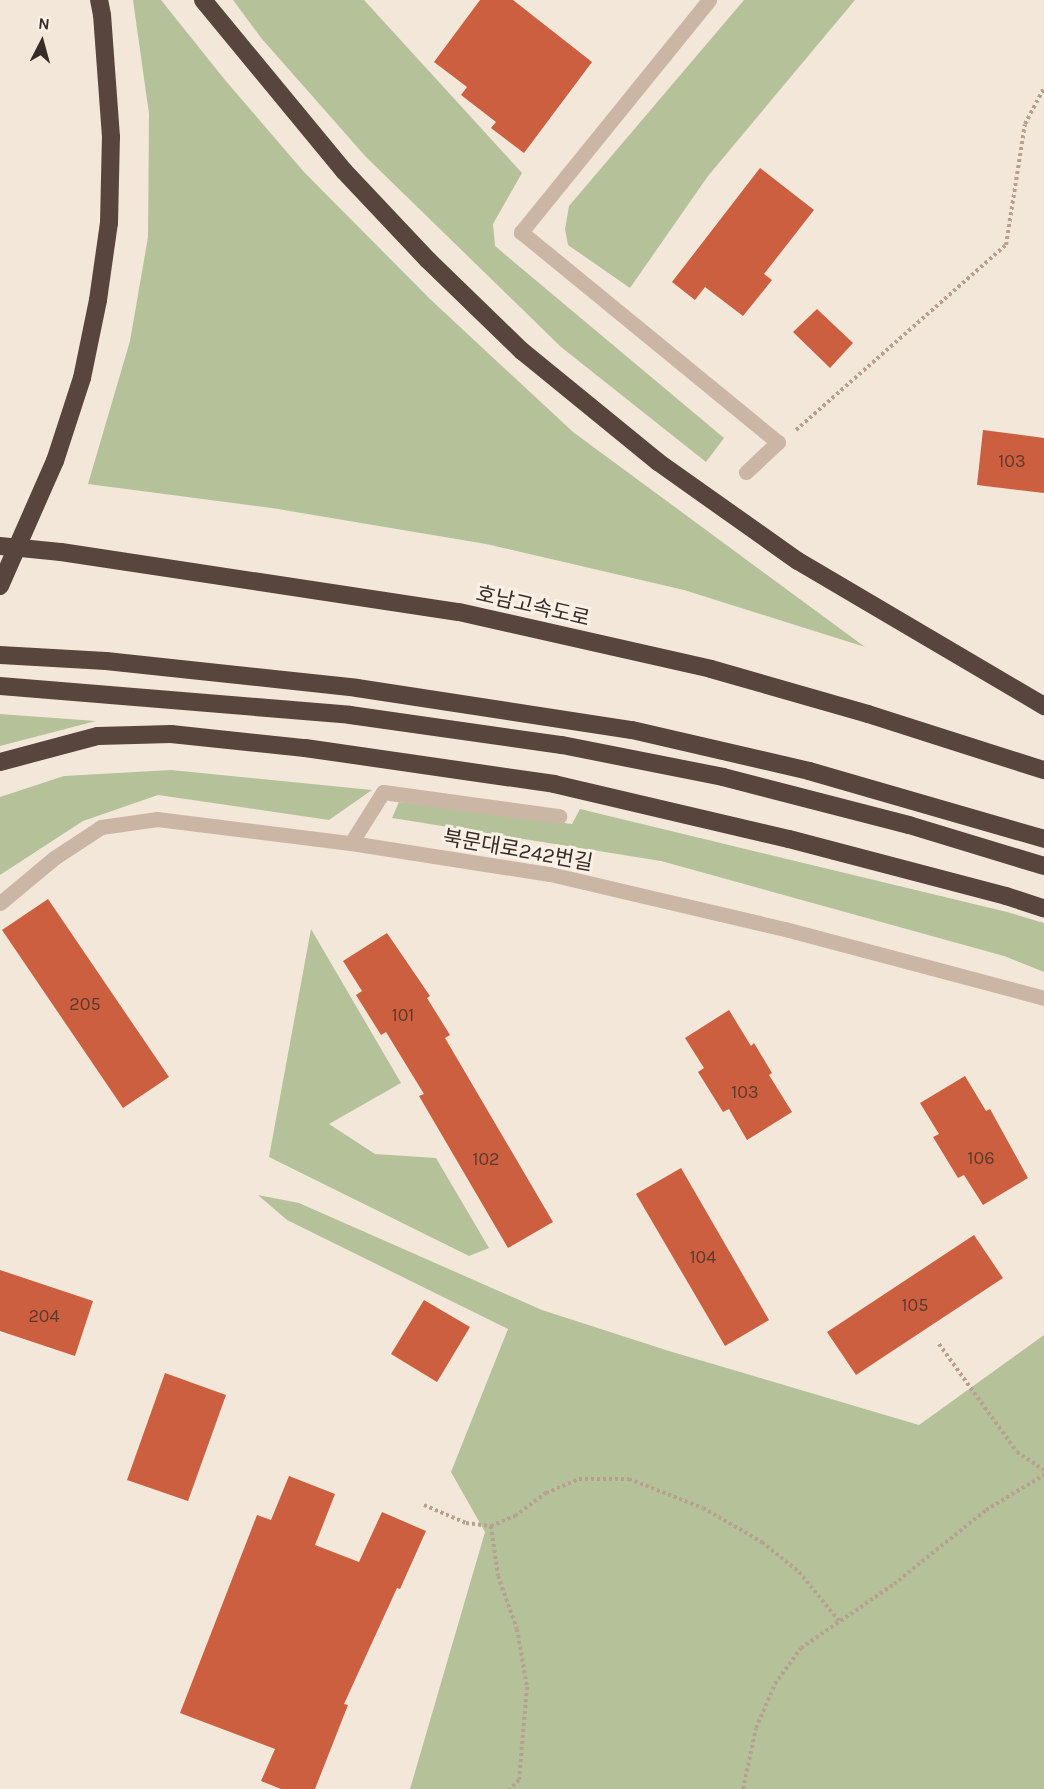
<!DOCTYPE html>
<meta charset="utf-8">
<style>
body{margin:0}
#map{position:relative;width:1044px;height:1789px;overflow:hidden;background:#f3e7da;font-family:Karla,"Noto Sans KR",sans-serif}
div>[style]{position:absolute}
.green>*{inset:0;background:#b5c299}
.building>*{inset:0;background:#cc5f3f}
.path>*{height:4px;margin-top:-2px;transform-origin:0;background:repeating-linear-gradient(90deg,#b7a08f 0 3px,transparent 0 6px)}
.lane>*{height:15px;margin:-7.5px;padding:0 7.5px;transform-origin:7.5px;border-radius:7.5px;background:#cbb6a5}
.street>*{height:15px;margin:-7.5px;padding:0 7.5px;transform-origin:7.5px;border-radius:7.5px;background:#cbb6a5}
.highway>*{height:18px;margin:-9px;padding:0 9px;transform-origin:9px;border-radius:9px;background:#58453d}
span{translate:-50% -50%;white-space:nowrap;text-align:center;line-height:1.15;-webkit-text-stroke:6px #faf1e6;paint-order:stroke}
.number-label{font-size:18px;color:#5c392d}
.number-label span{-webkit-text-stroke-width:0}
.street-label{font-size:21px;color:#372c27}
.north{position:absolute;left:12px;top:12px;width:60px;height:60px;-webkit-text-stroke:4px #faf1e6;paint-order:stroke;rotate:6deg;font-size:16px;font-weight:700;line-height:24px;text-align:center;color:#372c27}
.north::after{content:'';display:block;margin:auto;width:21px;height:27px;background:#372c27;clip-path:polygon(50% 0,100% 100%,50% 72%,0 100%)}
</style>
<div id="map">
<div class="green">
<div style="clip-path:polygon(133px 0,161px 0,225px 80px,304px 172px,430px 299px,573px 432px,865px 647px,684px 590px,486px 544px,272px 508px,88px 484px,130px 341px,148px 237px,149px 114px)"></div>
<div style="clip-path:polygon(233px 0,364px 0,522px 173px,493px 224px,495px 246px,724px 438px,706px 462px,561px 347px,366px 157px,262px 39px)"></div>
<div style="clip-path:polygon(744px 0,855px 0,708px 176px,630px 288px,568px 245px,565px 229px,569px 206px)"></div>
<div style="clip-path:polygon(0 714px,96px 721px,0 746px)"></div>
<div style="clip-path:polygon(171px 770px,372px 790px,329px 820px,158px 795px,83px 821px,0 875px,0 797px,64px 776px)"></div>
<div style="clip-path:polygon(399px 802px,572px 824px,580px 809px,1007px 912px,1044px 923px,1044px 972px,1004px 956px,661px 861px,392px 818px)"></div>
<div style="clip-path:polygon(311px 929px,401px 1083px,329px 1124px,375px 1154px,436px 1158px,489px 1248px,469px 1256px,269px 1157px)"></div>
<div style="clip-path:polygon(258px 1195px,299px 1203px,542px 1310px,669px 1351px,919px 1425px,1044px 1335px,1044px 1789px,410px 1789px,485px 1532px,451px 1472px,508px 1329px,287px 1220px)"></div>
</div>
<div class="building">
<div style="clip-path:polygon(480px 0,513px 0,592px 62px,524px 153px,491px 128px,496px 122px,461px 95px,467px 87px,434px 62px)"></div>
<div style="clip-path:polygon(760px 168px,814px 210px,764px 274px,772px 280px,743px 316px,705px 287px,695px 300px,672px 282px)"></div>
<div style="clip-path:polygon(817px 309px,853px 343px,830px 368px,793px 332px)"></div>
<div style="clip-path:polygon(983px 430px,1044px 438px,1044px 493px,977px 485px)"></div>
<div style="clip-path:polygon(48px 899px,169px 1077px,123px 1108px,2px 930px)"></div>
<div style="clip-path:polygon(387px 933px,430px 996px,427px 998px,450px 1035px,445px 1038px,553px 1222px,508px 1248px,419px 1096px,424px 1094px,386px 1032px,381px 1035px,356px 995px,362px 991px,343px 961px)"></div>
<div style="clip-path:polygon(729px 1010px,751px 1046px,754px 1043px,772px 1073px,769px 1075px,792px 1112px,747px 1140px,729px 1109px,723px 1112px,698px 1072px,704px 1068px,685px 1038px)"></div>
<div style="clip-path:polygon(965px 1076px,986px 1111px,990px 1109px,1028px 1178px,983px 1205px,964px 1175px,958px 1178px,933px 1137px,939px 1134px,920px 1103px)"></div>
<div style="clip-path:polygon(681px 1168px,769px 1320px,725px 1346px,636px 1194px)"></div>
<div style="clip-path:polygon(974px 1235px,1003px 1278px,856px 1375px,827px 1332px)"></div>
<div style="clip-path:polygon(0 1270px,93px 1301px,75px 1356px,0 1331px)"></div>
<div style="clip-path:polygon(424px 1300px,470px 1327px,437px 1382px,391px 1354px)"></div>
<div style="clip-path:polygon(165px 1373px,226px 1395px,188px 1501px,127px 1480px)"></div>
<div style="clip-path:polygon(289px 1476px,335px 1494px,315px 1545px,359px 1562px,382px 1512px,426px 1531px,400px 1589px,397px 1588px,344px 1704px,348px 1705px,315px 1789px,281px 1789px,261px 1781px,275px 1749px,180px 1713px,257px 1515px,271px 1520px)"></div>
</div>
<div class="path">
<div style="left:796px;top:430px;width:280px;rotate:-41.4deg"></div>
<div style="left:1006px;top:245px;width:122px;rotate:-81.1deg"></div>
<div style="left:1025px;top:124px;width:41px;rotate:-62.2deg"></div>
<div style="left:939px;top:1344px;width:133px;rotate:54.2deg"></div>
<div style="left:1017px;top:1452px;width:32px;rotate:34deg"></div>
<div style="left:424px;top:1505px;width:46px;rotate:23.2deg"></div>
<div style="left:466px;top:1523px;width:25px;rotate:7deg"></div>
<div style="left:491px;top:1526px;width:26px;rotate:-23deg"></div>
<div style="left:515px;top:1516px;width:39px;rotate:-37deg"></div>
<div style="left:546px;top:1493px;width:36px;rotate:-23deg"></div>
<div style="left:579px;top:1479px;width:50px"></div>
<div style="left:629px;top:1479px;width:79px;rotate:21.4deg"></div>
<div style="left:703px;top:1508px;width:68px;rotate:30deg"></div>
<div style="left:762px;top:1542px;width:48px;rotate:39deg"></div>
<div style="left:799px;top:1572px;width:63px;rotate:50.8deg"></div>
<div style="left:491px;top:1526px;width:50px;rotate:82deg"></div>
<div style="left:498px;top:1576px;width:56px;rotate:70.3deg"></div>
<div style="left:517px;top:1629px;width:59px;rotate:80.2deg"></div>
<div style="left:527px;top:1687px;width:93px;rotate:94.9deg"></div>
<div style="left:519px;top:1780px;width:13px;rotate:135deg"></div>
<div style="left:743px;top:1789px;width:62px;rotate:-78deg"></div>
<div style="left:756px;top:1728px;width:48px;rotate:-66.6deg"></div>
<div style="left:775px;top:1684px;width:44px;rotate:-54.2deg"></div>
<div style="left:801px;top:1648px;width:113px;rotate:-34.5deg"></div>
<div style="left:894px;top:1584px;width:118px;rotate:-38.8deg"></div>
<div style="left:986px;top:1510px;width:68px;rotate:-31.1deg"></div>
</div>
<div class="lane">
<div style="left:351px;top:843px;width:60px;rotate:-57.9deg"></div>
<div style="left:383px;top:792px;width:178px;rotate:7.8deg"></div>
</div>
<div class="street">
<div style="left:709px;top:0;width:299px;rotate:129deg"></div>
<div style="left:521px;top:232px;width:332px;rotate:39.3deg"></div>
<div style="left:778px;top:442px;width:44px;rotate:136.8deg"></div>
<div style="left:0;top:903px;width:70px;rotate:-39.8deg"></div>
<div style="left:54px;top:858px;width:56px;rotate:-33.4deg"></div>
<div style="left:101px;top:827px;width:57px;rotate:-8.1deg"></div>
<div style="left:157px;top:819px;width:195px;rotate:7.1deg"></div>
<div style="left:351px;top:843px;width:201px;rotate:8.9deg"></div>
<div style="left:550px;top:874px;width:241px;rotate:13.2deg"></div>
<div style="left:785px;top:929px;width:268px;rotate:14.9deg"></div>
</div>
<div class="highway">
<div style="left:203px;top:0;width:222px;rotate:50.5deg"></div>
<div style="left:344px;top:171px;width:122px;rotate:46.7deg"></div>
<div style="left:428px;top:260px;width:131px;rotate:44.1deg"></div>
<div style="left:522px;top:351px;width:176px;rotate:39.2deg"></div>
<div style="left:658px;top:462px;width:171px;rotate:35.3deg"></div>
<div style="left:798px;top:561px;width:286px;rotate:30.5deg"></div>
<div style="left:0;top:546px;width:61px;rotate:5.6deg"></div>
<div style="left:61px;top:552px;width:402px;rotate:8.6deg"></div>
<div style="left:459px;top:612px;width:258px;rotate:12.7deg"></div>
<div style="left:711px;top:669px;width:163px;rotate:16deg"></div>
<div style="left:868px;top:714px;width:185px;rotate:17.7deg"></div>
<div style="left:0;top:586px;width:137px;rotate:-66.3deg"></div>
<div style="left:55px;top:461px;width:87px;rotate:-72deg"></div>
<div style="left:82px;top:378px;width:80px;rotate:-78.4deg"></div>
<div style="left:98px;top:300px;width:78px;rotate:-81.9deg"></div>
<div style="left:109px;top:223px;width:86px;rotate:-88.7deg"></div>
<div style="left:111px;top:137px;width:122px;rotate:-94.2deg"></div>
<div style="left:102px;top:15px;width:15px;rotate:-101deg"></div>
<div style="left:0;top:655px;width:106px;rotate:3.2deg"></div>
<div style="left:106px;top:661px;width:252px;rotate:6.1deg"></div>
<div style="left:357px;top:688px;width:278px;rotate:8.7deg"></div>
<div style="left:632px;top:730px;width:182px;rotate:13deg"></div>
<div style="left:809px;top:771px;width:245px;rotate:16.1deg"></div>
<div style="left:0;top:686px;width:351px;rotate:4.7deg"></div>
<div style="left:350px;top:715px;width:214px;rotate:8.1deg"></div>
<div style="left:562px;top:745px;width:164px;rotate:11.2deg"></div>
<div style="left:723px;top:777px;width:192px;rotate:14.5deg"></div>
<div style="left:909px;top:825px;width:141px;rotate:16.9deg"></div>
<div style="left:0;top:762px;width:101px;rotate:-14.9deg"></div>
<div style="left:98px;top:736px;width:73px;rotate:-1.6deg"></div>
<div style="left:171px;top:734px;width:135px;rotate:6deg"></div>
<div style="left:305px;top:748px;width:252px;rotate:8.2deg"></div>
<div style="left:554px;top:784px;width:241px;rotate:13.2deg"></div>
<div style="left:789px;top:839px;width:224px;rotate:14.7deg"></div>
<div style="left:1006px;top:896px;width:40px;rotate:18deg"></div>
</div>
<div class="number-label">
<span style="left:1012px;top:461px">103</span>
<span style="left:85px;top:1004px">205</span>
<span style="left:403px;top:1015px">101</span>
<span style="left:745px;top:1092px">103</span>
<span style="left:981px;top:1158px">106</span>
<span style="left:486px;top:1159px">102</span>
<span style="left:703px;top:1257px">104</span>
<span style="left:915px;top:1305px">105</span>
<span style="left:44px;top:1316px">204</span>
</div>
<div class="street-label">
<span style="left:533px;top:606px;rotate:13deg">호남고속도로</span>
<span style="left:518px;top:850px;rotate:10deg">북문대로242번길</span>
</div>
<div class="north">N</div>
</div>
